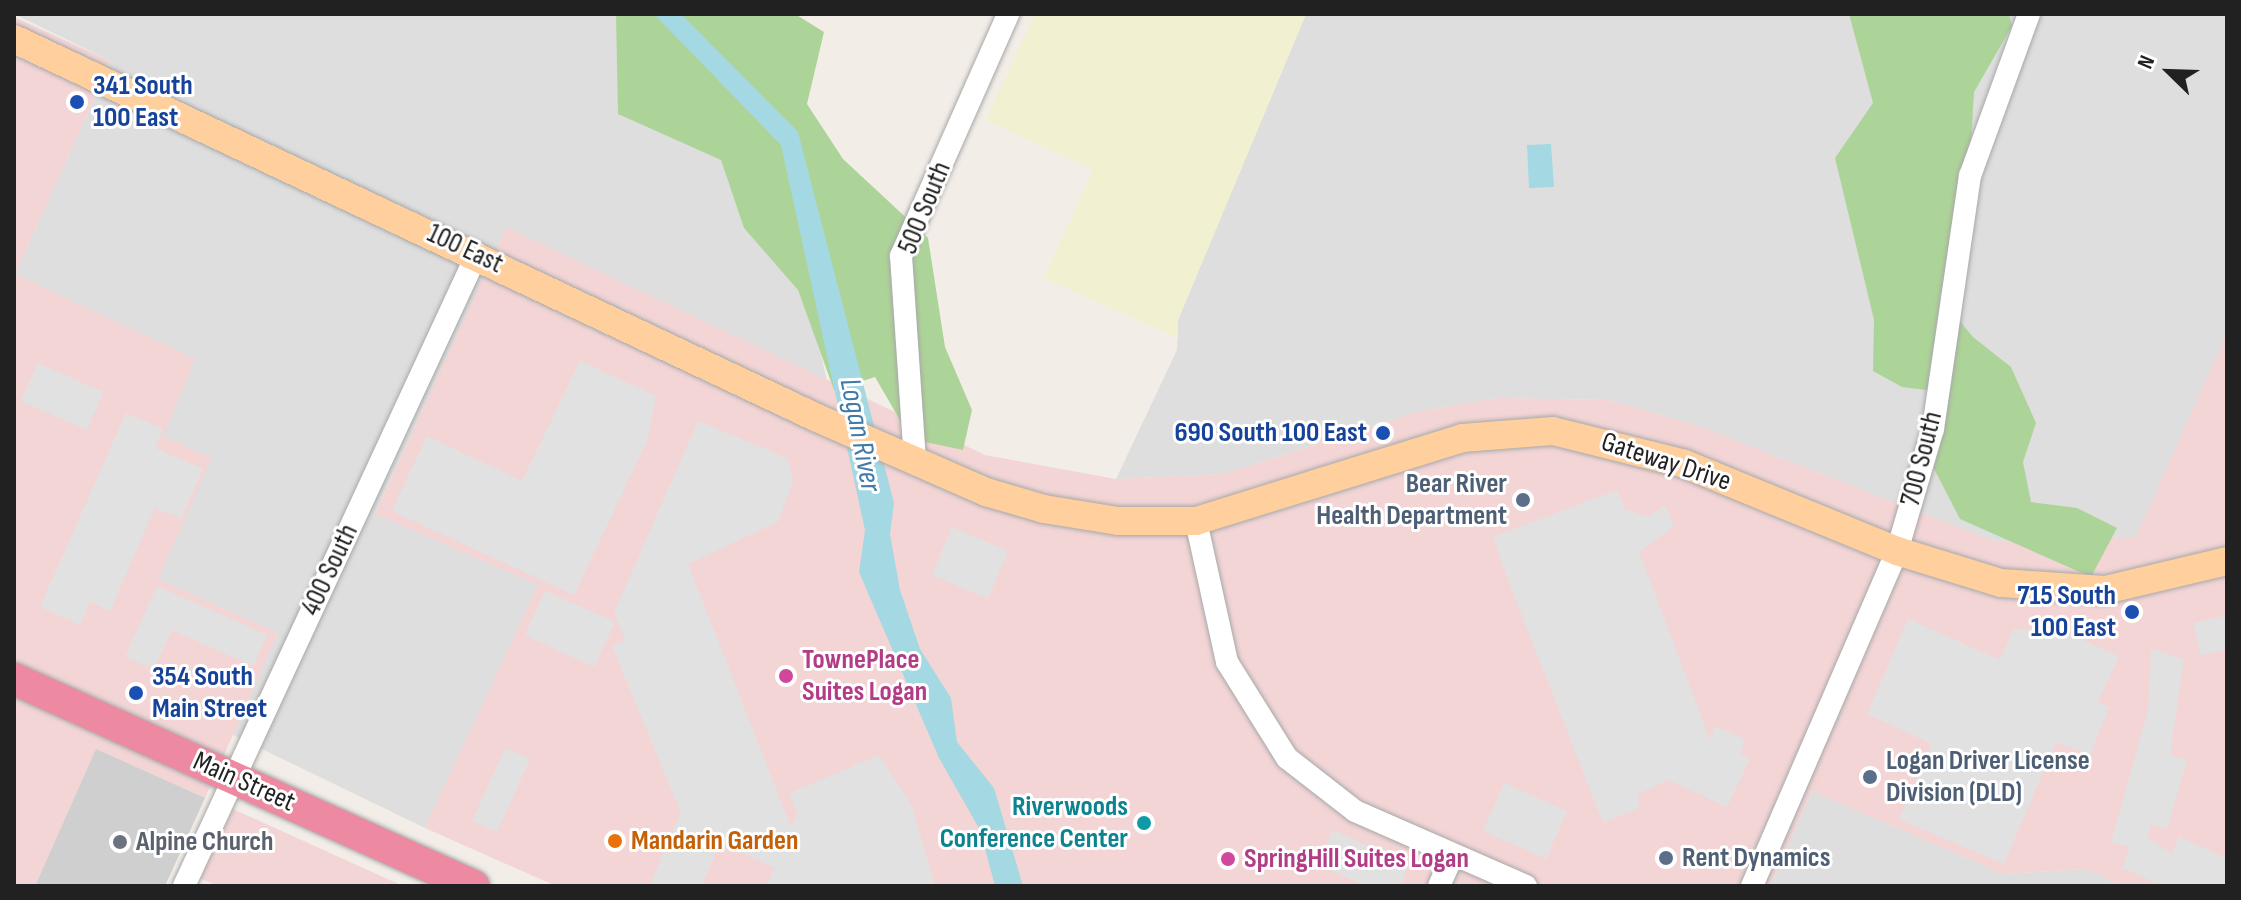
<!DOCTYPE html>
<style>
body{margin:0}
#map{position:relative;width:2241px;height:900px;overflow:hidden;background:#f2ede7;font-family:"Sofia Sans Condensed",sans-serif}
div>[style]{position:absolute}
.residential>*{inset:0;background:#dfdede}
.commercial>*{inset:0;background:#f3d5d6}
.religious>*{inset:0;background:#cfcfcf}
.farmland>*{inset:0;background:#f1f1d1}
.forest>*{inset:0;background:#add498}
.parking>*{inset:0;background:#e1e1e1}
.water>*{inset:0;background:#a4d8e2}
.roads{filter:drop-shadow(0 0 2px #a8a8a8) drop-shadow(0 0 2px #a8a8a8)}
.minor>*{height:22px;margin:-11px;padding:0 11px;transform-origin:11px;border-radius:11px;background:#fff}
.major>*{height:28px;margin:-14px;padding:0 14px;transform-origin:14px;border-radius:14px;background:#ffcf9e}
.highway>*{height:32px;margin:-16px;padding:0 16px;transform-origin:16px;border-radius:16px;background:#ee89a2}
.dots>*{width:22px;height:22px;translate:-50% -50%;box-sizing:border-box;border:4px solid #fff;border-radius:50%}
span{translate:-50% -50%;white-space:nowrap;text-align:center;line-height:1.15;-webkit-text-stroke:6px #fff;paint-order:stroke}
.transit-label{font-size:28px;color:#164399;font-weight:700}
.left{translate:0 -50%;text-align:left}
.right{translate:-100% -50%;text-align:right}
.street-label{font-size:28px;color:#212121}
.service-label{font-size:28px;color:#4e5e75;font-weight:700}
.hotel-label{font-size:28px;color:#b23c85;font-weight:700}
.culture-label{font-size:28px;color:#0d838f;font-weight:700}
.food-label{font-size:28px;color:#c56008;font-weight:700}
.worship-label{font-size:28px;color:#5b616d;font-weight:700}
.water-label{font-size:30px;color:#3f7aa8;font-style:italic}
.frame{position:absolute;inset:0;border:16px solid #212121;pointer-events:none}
.north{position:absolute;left:2129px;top:32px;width:80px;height:80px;-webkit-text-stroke:6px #fff;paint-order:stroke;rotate:293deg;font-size:22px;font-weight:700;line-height:32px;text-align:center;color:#212121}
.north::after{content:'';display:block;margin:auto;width:28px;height:36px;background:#212121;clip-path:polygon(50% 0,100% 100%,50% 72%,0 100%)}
</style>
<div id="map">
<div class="residential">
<div style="clip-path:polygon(14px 14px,646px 14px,776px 148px,827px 382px,506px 228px,375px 513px,539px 585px,425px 828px,231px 734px,278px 633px,159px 580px,15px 274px,111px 61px)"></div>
<div style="clip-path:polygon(1306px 14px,2227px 14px,2227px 333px,2136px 538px,1996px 542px,1696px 425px,1609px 400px,1497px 398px,1416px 412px,1224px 474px,1116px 479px,1177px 350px,1178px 320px)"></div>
<div style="clip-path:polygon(1812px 791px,2003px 874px,2088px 869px,2122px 886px,1770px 886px)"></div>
</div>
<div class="commercial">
<div style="clip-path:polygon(14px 17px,111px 61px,15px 274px,195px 359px,163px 436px,212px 458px,158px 579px,278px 633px,205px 798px,96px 750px,35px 886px,14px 886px)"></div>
<div style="clip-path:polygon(506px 227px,985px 455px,1116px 479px,1224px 474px,1416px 412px,1497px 398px,1609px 400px,1696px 425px,1996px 542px,2136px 537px,2227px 333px,2227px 886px,2122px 886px,2088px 869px,2003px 874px,1812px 791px,1770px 886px,556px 886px,425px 828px,538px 585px,375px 514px)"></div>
<div style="clip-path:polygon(233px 809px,403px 886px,217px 886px,200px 878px)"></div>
</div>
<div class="religious">
<div style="clip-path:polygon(96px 749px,205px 798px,165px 886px,35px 886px)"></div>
</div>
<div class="farmland">
<div style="clip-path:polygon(1035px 14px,1306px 14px,1178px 320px,1178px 338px,1044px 278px,1093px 170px,986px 120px)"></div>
</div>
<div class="forest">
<div style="clip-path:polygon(616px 14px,795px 14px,824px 32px,807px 104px,843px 159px,928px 238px,945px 347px,972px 410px,963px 450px,911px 439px,875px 377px,834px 390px,798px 290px,744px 228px,721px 160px,618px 114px)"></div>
<div style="clip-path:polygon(1849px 14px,2009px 14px,2012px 26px,1974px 92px,1967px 212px,1940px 297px,1973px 337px,2011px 367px,2036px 423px,2023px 462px,2031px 502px,2077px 508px,2117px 528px,2091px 577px,1960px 519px,1929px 459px,1934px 391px,1902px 387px,1873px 371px,1874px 320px,1835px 158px,1873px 103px)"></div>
</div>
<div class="parking">
<div style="clip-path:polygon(580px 361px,656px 396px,648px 439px,574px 595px,392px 511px,427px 436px,522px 481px)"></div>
<div style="clip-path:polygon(38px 363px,103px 392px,87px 430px,21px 401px)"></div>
<div style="clip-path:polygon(126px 413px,163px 429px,155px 448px,203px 469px,181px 518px,155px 508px,110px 611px,90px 602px,80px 625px,40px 607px)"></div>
<div style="clip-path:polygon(698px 421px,787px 458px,793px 481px,778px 522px,688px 564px,791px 827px,797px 814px,790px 793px,879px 755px,912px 806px,935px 886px,767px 886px,774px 867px,720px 844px,701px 886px,649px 886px,681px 813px,612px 646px,626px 640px,614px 613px)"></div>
<div style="clip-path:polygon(1617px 490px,1625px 509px,1648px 517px,1665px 505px,1674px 526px,1639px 552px,1710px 740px,1715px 726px,1745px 739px,1740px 753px,1750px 759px,1727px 807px,1669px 780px,1638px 794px,1639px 808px,1603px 823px,1505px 572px,1493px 537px)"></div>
<div style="clip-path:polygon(952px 527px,1008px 551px,988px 599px,932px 575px)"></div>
<div style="clip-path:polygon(157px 586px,267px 635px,253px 666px,172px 630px,154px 669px,125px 657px)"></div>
<div style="clip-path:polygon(545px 591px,615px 622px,594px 667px,525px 635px)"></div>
<div style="clip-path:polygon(2227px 615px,2227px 650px,2200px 655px,2194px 623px)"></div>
<div style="clip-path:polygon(1908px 619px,2000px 660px,2013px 629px,2059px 630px,2119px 656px,2098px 702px,2109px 707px,2090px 755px,2056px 742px,2004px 864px,1899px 819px,1932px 744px,1867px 714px)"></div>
<div style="clip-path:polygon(2151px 649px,2184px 659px,2170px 755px,2187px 760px,2167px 829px,2150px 825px,2147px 838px,2172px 853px,2179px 837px,2227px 858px,2227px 886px,2163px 886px,2122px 868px,2130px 847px,2111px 842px,2148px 711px)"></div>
<div style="clip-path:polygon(505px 748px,530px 759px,497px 832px,472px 821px)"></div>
<div style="clip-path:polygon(1504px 783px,1567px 811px,1546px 859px,1483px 831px)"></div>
<div style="clip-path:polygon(1333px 830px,1409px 864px,1400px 886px,1366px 886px,1318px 865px)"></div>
</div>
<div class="water">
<div style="clip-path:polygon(654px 14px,681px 14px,798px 132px,894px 503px,890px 534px,900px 590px,920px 649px,951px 698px,957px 742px,994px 788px,1023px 886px,995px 886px,980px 830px,939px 758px,859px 572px,865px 530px,781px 145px)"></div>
<div style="clip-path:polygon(1551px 144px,1554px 187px,1529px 188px,1527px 145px)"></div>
</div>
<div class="roads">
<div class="minor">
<div style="left:915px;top:461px;width:205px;rotate:-93.9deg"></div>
<div style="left:901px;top:256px;width:265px;rotate:-66.1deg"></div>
<div style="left:1196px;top:521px;width:144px;rotate:77.6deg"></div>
<div style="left:1227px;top:662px;width:113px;rotate:58deg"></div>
<div style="left:1287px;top:758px;width:86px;rotate:37.9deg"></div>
<div style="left:1355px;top:811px;width:187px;rotate:23.7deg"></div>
<div style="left:184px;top:886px;width:697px;rotate:-65.13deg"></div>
<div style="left:1439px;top:886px;width:34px;rotate:-66deg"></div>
<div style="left:1752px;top:886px;width:365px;rotate:-66.6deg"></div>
<div style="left:1897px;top:551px;width:127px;rotate:-73.6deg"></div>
<div style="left:1933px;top:429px;width:256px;rotate:-81.7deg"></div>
<div style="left:1970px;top:176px;width:172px;rotate:-70deg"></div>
</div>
<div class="major">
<div style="left:14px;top:39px;width:886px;rotate:25.26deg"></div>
<div style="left:815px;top:417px;width:187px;rotate:23.7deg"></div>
<div style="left:986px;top:492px;width:60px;rotate:16.3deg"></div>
<div style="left:1044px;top:509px;width:75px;rotate:9.2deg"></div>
<div style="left:1118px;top:521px;width:78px"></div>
<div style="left:1196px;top:521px;width:279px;rotate:-17.3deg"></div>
<div style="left:1462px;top:438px;width:91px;rotate:-4.4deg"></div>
<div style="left:1553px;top:431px;width:136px;rotate:14deg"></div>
<div style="left:1685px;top:464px;width:229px;rotate:22.3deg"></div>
<div style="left:1897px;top:551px;width:109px;rotate:17.1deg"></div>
<div style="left:2001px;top:583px;width:104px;rotate:3.9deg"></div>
<div style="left:2105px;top:590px;width:125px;rotate:-13.4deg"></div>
</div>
<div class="highway">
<div style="left:14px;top:679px;width:504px;rotate:24.27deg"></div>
</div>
</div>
<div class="dots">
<div style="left:77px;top:102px;background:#1a4fb4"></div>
<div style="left:1383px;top:433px;background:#1a4fb4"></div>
<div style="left:1523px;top:500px;background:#5c6f8a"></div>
<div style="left:2132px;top:612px;background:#1a4fb4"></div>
<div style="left:786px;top:676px;background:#d1479c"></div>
<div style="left:136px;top:693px;background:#1a4fb4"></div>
<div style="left:1870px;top:777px;background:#5c6f8a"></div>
<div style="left:1144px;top:823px;background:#0f9aa8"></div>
<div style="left:615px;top:841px;background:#e8710a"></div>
<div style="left:120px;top:842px;background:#6b7280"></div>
<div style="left:1666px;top:858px;background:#5c6f8a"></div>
<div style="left:1228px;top:859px;background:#d1479c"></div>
</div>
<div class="transit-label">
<span class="left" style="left:93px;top:102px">341 South<br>100 East</span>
<span class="right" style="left:1367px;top:433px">690 South 100 East</span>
<span class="right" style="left:2116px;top:612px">715 South<br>100 East</span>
<span class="left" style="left:152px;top:693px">354 South<br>Main Street</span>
</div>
<div class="street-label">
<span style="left:925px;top:208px;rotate:-68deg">500 South</span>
<span style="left:465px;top:249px;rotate:25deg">100 East</span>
<span style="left:1922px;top:459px;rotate:-76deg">700 South</span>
<span style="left:1666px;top:462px;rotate:18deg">Gateway Drive</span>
<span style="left:330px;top:570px;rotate:-65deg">400 South</span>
<span style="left:244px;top:782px;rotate:24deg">Main Street</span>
</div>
<div class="service-label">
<span class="right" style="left:1507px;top:500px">Bear River<br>Health Department</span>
<span class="left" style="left:1886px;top:777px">Logan Driver License<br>Division (DLD)</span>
<span class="left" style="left:1682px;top:858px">Rent Dynamics</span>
</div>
<div class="hotel-label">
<span class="left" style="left:802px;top:676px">TownePlace<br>Suites Logan</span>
<span class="left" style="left:1244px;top:859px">SpringHill Suites Logan</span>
</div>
<div class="culture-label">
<span class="right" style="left:1128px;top:823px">Riverwoods<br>Conference Center</span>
</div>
<div class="food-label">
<span class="left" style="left:631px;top:841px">Mandarin Garden</span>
</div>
<div class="worship-label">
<span class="left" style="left:136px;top:842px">Alpine Church</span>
</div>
<div class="water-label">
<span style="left:860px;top:435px;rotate:79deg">Logan River</span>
</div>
<div class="frame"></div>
<div class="north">N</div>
</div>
